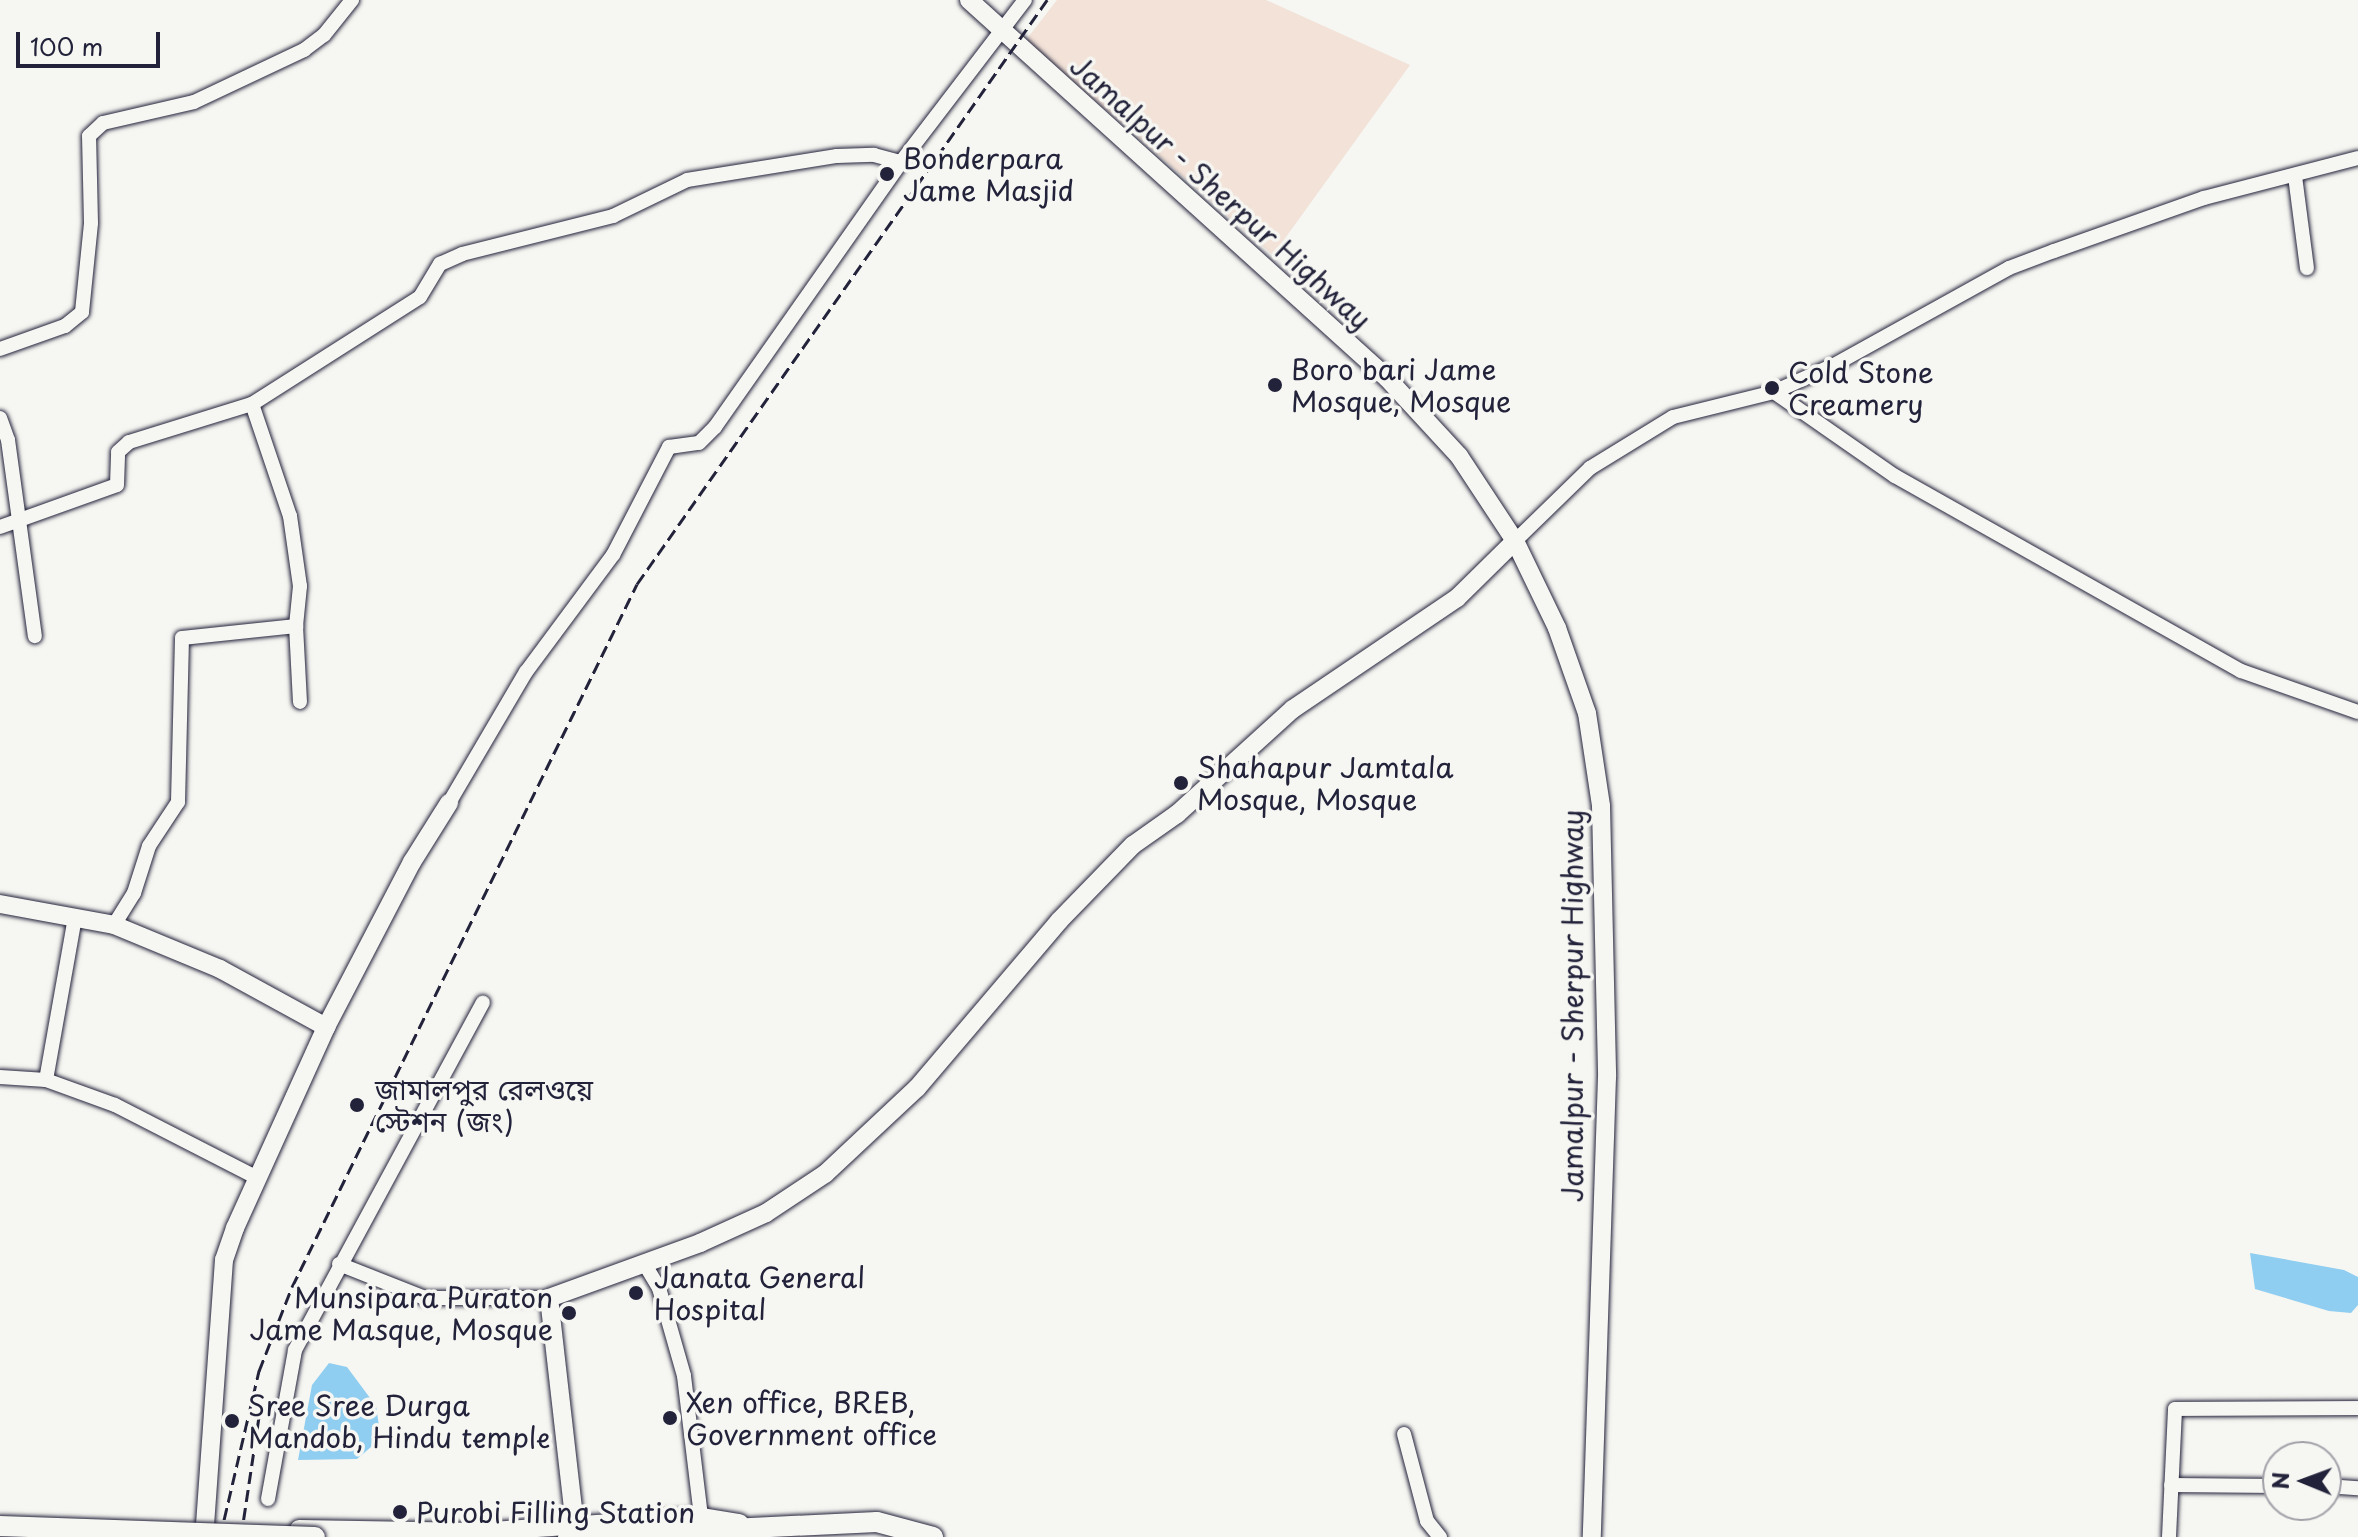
<!DOCTYPE html>
<meta charset="utf-8">
<style>
body{margin:0}
#map{position:relative;width:2358px;height:1537px;overflow:hidden;background:#f6f6f2;font-family:"Playpen Sans","Noto Sans Bengali",sans-serif}
div>[style]{position:absolute}
.built>*{inset:0;background:#f2e2d8}
.water>*{inset:0;background:#90cef1}
.roads{filter:drop-shadow(0 0 2px #22223b) drop-shadow(0 0 2px #22223b)}
.minor>*{height:14px;margin:-7px;padding:0 7px;transform-origin:7px;border-radius:7px;background:#f6f6f2}
.major>*{height:18px;margin:-9px;padding:0 9px;transform-origin:9px;border-radius:9px;background:#f6f6f2}
.highway>*{height:20px;margin:-10px;padding:0 10px;transform-origin:10px;border-radius:10px;background:#f6f6f2}
.rail>*{height:3px;margin-top:-1.5px;transform-origin:0;background:repeating-linear-gradient(90deg,#22223b 0 12px,transparent 0 18px)}
.bridges{filter:drop-shadow(0 0 2px #22223b) drop-shadow(0 0 2px #22223b)}
.highway-bridge>*{height:20px;margin:-10px;padding:0 10px;transform-origin:10px;border-radius:10px;background:#f6f6f2}
.dots>*{width:22px;height:22px;translate:-50% -50%;box-sizing:border-box;border:4px solid #f6f6f2;border-radius:50%}
span{translate:-50% -50%;white-space:nowrap;text-align:center;line-height:1.15;-webkit-text-stroke:7px #f6f6f2;paint-order:stroke}
.poi-label{font-size:28px;color:#22223b}
.left{translate:0 -50%;text-align:left}
.right{translate:-100% -50%;text-align:right}
.street-label{font-size:28px;color:#22223b}
.north{position:absolute;left:2262px;top:1441px;width:80px;height:80px;box-sizing:border-box;background:#f6f6f2;border:2px solid #a1a1a9;border-radius:50%;rotate:271deg;font-size:22px;font-weight:700;line-height:32px;text-align:center;color:#22223b}
.north::after{content:'';display:block;margin:auto;width:28px;height:36px;background:#22223b;clip-path:polygon(50% 0,100% 100%,50% 72%,0 100%)}
.scale{position:absolute;left:16px;top:32px;width:144px;height:36px;box-sizing:border-box;border:4px solid #22223b;border-top:0;padding-left:10px;font-size:24px;line-height:28px;white-space:nowrap;color:#22223b;-webkit-text-stroke:6px #f6f6f2;paint-order:stroke}
</style>
<div id="map">
<div class="built">
<div style="clip-path:polygon(1057px 0,1266px 0,1410px 65px,1273px 255px,1026px 40px)"></div>
</div>
<div class="water">
<div style="clip-path:polygon(2250px 1253px,2344px 1270px,2358px 1277px,2358px 1305px,2351px 1313px,2329px 1311px,2255px 1289px)"></div>
<div style="clip-path:polygon(329px 1363px,347px 1367px,376px 1406px,379px 1426px,371px 1447px,357px 1459px,298px 1460px,312px 1385px)"></div>
</div>
<div class="roads">
<div class="minor">
<div style="left:2295px;top:176px;width:93px;rotate:82.6deg"></div>
<div style="left:0;top:349px;width:69px;rotate:-19.5deg"></div>
<div style="left:65px;top:326px;width:22px;rotate:-39deg"></div>
<div style="left:82px;top:312px;width:89px;rotate:-84.2deg"></div>
<div style="left:91px;top:223px;width:87px;rotate:-91.3deg"></div>
<div style="left:89px;top:136px;width:19px;rotate:-43deg"></div>
<div style="left:103px;top:123px;width:93px;rotate:-13deg"></div>
<div style="left:194px;top:102px;width:122px;rotate:-25.3deg"></div>
<div style="left:304px;top:50px;width:25px;rotate:-37deg"></div>
<div style="left:324px;top:35px;width:45px;rotate:-51.3deg"></div>
<div style="left:1774px;top:392px;width:147px;rotate:34.8deg"></div>
<div style="left:1895px;top:476px;width:397px;rotate:29.4deg"></div>
<div style="left:2241px;top:671px;width:124px;rotate:19.3deg"></div>
<div style="left:252px;top:404px;width:118px;rotate:71.3deg"></div>
<div style="left:290px;top:516px;width:71px;rotate:81.9deg"></div>
<div style="left:300px;top:586px;width:40px;rotate:95.7deg"></div>
<div style="left:296px;top:626px;width:76px;rotate:87deg"></div>
<div style="left:0;top:418px;width:23px;rotate:70deg"></div>
<div style="left:8px;top:440px;width:198px;rotate:82.2deg"></div>
<div style="left:0;top:527px;width:124px;rotate:-19.7deg"></div>
<div style="left:117px;top:485px;width:33px;rotate:-88deg"></div>
<div style="left:118px;top:452px;width:15px;rotate:-42deg"></div>
<div style="left:129px;top:442px;width:129px;rotate:-17.2deg"></div>
<div style="left:252px;top:404px;width:199px;rotate:-32.5deg"></div>
<div style="left:420px;top:297px;width:39px;rotate:-59deg"></div>
<div style="left:440px;top:264px;width:24px;rotate:-24deg"></div>
<div style="left:462px;top:254px;width:156px;rotate:-14.1deg"></div>
<div style="left:613px;top:216px;width:82px;rotate:-25.9deg"></div>
<div style="left:687px;top:180px;width:152px;rotate:-9.1deg"></div>
<div style="left:837px;top:156px;width:37px;rotate:-2deg"></div>
<div style="left:874px;top:155px;width:28px;rotate:15deg"></div>
<div style="left:1515px;top:541px;width:105px;rotate:-44.2deg"></div>
<div style="left:1590px;top:468px;width:97px;rotate:-31.6deg"></div>
<div style="left:1673px;top:417px;width:104px;rotate:-13.9deg"></div>
<div style="left:1774px;top:392px;width:66px;rotate:-24.2deg"></div>
<div style="left:1834px;top:365px;width:200px;rotate:-29deg"></div>
<div style="left:2009px;top:268px;width:48px;rotate:-20.7deg"></div>
<div style="left:2054px;top:251px;width:159px;rotate:-19.5deg"></div>
<div style="left:2204px;top:198px;width:159px;rotate:-14.6deg"></div>
<div style="left:449px;top:803px;width:152px;rotate:-59.6deg"></div>
<div style="left:526px;top:672px;width:146px;rotate:-53.4deg"></div>
<div style="left:613px;top:555px;width:122px;rotate:-62.6deg"></div>
<div style="left:669px;top:447px;width:30px;rotate:-8deg"></div>
<div style="left:699px;top:443px;width:23px;rotate:-45deg"></div>
<div style="left:715px;top:427px;width:324px;rotate:-54.9deg"></div>
<div style="left:901px;top:162px;width:204px;rotate:-52.6deg"></div>
<div style="left:114px;top:925px;width:38px;rotate:-58deg"></div>
<div style="left:134px;top:893px;width:49px;rotate:-72.3deg"></div>
<div style="left:149px;top:846px;width:53px;rotate:-56.6deg"></div>
<div style="left:178px;top:802px;width:164px;rotate:-88.6deg"></div>
<div style="left:182px;top:638px;width:115px;rotate:-6deg"></div>
<div style="left:0;top:1077px;width:46px;rotate:3.7deg"></div>
<div style="left:46px;top:1080px;width:73px;rotate:19.9deg"></div>
<div style="left:115px;top:1105px;width:158px;rotate:27.1deg"></div>
<div style="left:46px;top:1080px;width:165px;rotate:-79.9deg"></div>
<div style="left:644px;top:1263px;width:29px;rotate:59deg"></div>
<div style="left:659px;top:1288px;width:91px;rotate:74.1deg"></div>
<div style="left:684px;top:1376px;width:142px;rotate:83.1deg"></div>
<div style="left:339px;top:1264px;width:92px;rotate:21.6deg"></div>
<div style="left:425px;top:1298px;width:124px"></div>
<div style="left:1404px;top:1434px;width:90px;rotate:75.2deg"></div>
<div style="left:1427px;top:1521px;width:21px;rotate:51deg"></div>
<div style="left:2171px;top:1485px;width:107px;rotate:0.5deg"></div>
<div style="left:2326px;top:1486px;width:32px;rotate:4deg"></div>
<div style="left:268px;top:1499px;width:151px;rotate:-79.7deg"></div>
<div style="left:295px;top:1350px;width:395px;rotate:-61.6deg"></div>
<div style="left:2169px;top:1537px;width:128px;rotate:-87.3deg"></div>
<div style="left:2175px;top:1409px;width:183px;rotate:-0.3deg"></div>
</div>
<div class="major">
<div style="left:969px;top:0;width:564px;rotate:42.12deg"></div>
<div style="left:1387px;top:378px;width:106px;rotate:47.3deg"></div>
<div style="left:1459px;top:456px;width:102px;rotate:56.6deg"></div>
<div style="left:1515px;top:541px;width:97px;rotate:64.2deg"></div>
<div style="left:1557px;top:628px;width:90px;rotate:70.6deg"></div>
<div style="left:1587px;top:713px;width:94px;rotate:81.4deg"></div>
<div style="left:1601px;top:806px;width:271px;rotate:88.7deg"></div>
<div style="left:1607px;top:1077px;width:460px;rotate:91.9deg"></div>
<div style="left:0;top:904px;width:116px;rotate:10.4deg"></div>
<div style="left:114px;top:925px;width:115px;rotate:22.5deg"></div>
<div style="left:220px;top:969px;width:121px;rotate:28.7deg"></div>
<div style="left:205px;top:1525px;width:266px;rotate:-85.9deg"></div>
<div style="left:224px;top:1260px;width:34px;rotate:-71deg"></div>
<div style="left:235px;top:1228px;width:221px;rotate:-65.6deg"></div>
<div style="left:326px;top:1027px;width:186px;rotate:-62.5deg"></div>
<div style="left:412px;top:862px;width:70px;rotate:-57.9deg"></div>
<div style="left:575px;top:1526px;width:229px;rotate:-96.5deg"></div>
<div style="left:549px;top:1298px;width:161px;rotate:-20deg"></div>
<div style="left:700px;top:1243px;width:72px;rotate:-24.4deg"></div>
<div style="left:766px;top:1213px;width:71px;rotate:-33.5deg"></div>
<div style="left:825px;top:1174px;width:126px;rotate:-43.1deg"></div>
<div style="left:917px;top:1088px;width:219px;rotate:-49.6deg"></div>
<div style="left:1059px;top:921px;width:106px;rotate:-45.8deg"></div>
<div style="left:1133px;top:845px;width:54px;rotate:-35.2deg"></div>
<div style="left:1177px;top:814px;width:156px;rotate:-42.2deg"></div>
<div style="left:1293px;top:709px;width:198px;rotate:-34.1deg"></div>
<div style="left:1457px;top:598px;width:81px;rotate:-44.5deg"></div>
<div style="left:299px;top:1529px;width:178px;rotate:1deg"></div>
<div style="left:477px;top:1532px;width:225px;rotate:-3.8deg"></div>
<div style="left:701px;top:1517px;width:39px;rotate:9deg"></div>
</div>
<div class="highway">
<div style="left:568px;top:1537px;width:309px;rotate:-2.8deg"></div>
<div style="left:877px;top:1522px;width:58px;rotate:15deg"></div>
</div>
</div>
<div class="rail">
<div style="left:220px;top:1537px;width:171px;rotate:-76.8deg"></div>
<div style="left:259px;top:1371px;width:90px;rotate:-68.6deg"></div>
<div style="left:292px;top:1287px;width:783px;rotate:-63.86deg"></div>
<div style="left:637px;top:584px;width:714px;rotate:-54.93deg"></div>
<div style="left:241px;top:1537px;width:135px;rotate:-81.5deg"></div>
</div>
<div class="bridges">
<div class="highway-bridge">
<div style="left:0;top:1526px;width:315px;rotate:2deg"></div>
</div>
</div>
<div class="dots">
<div style="left:887px;top:174px;background:#22223b"></div>
<div style="left:1275px;top:385px;background:#22223b"></div>
<div style="left:1772px;top:388px;background:#22223b"></div>
<div style="left:1181px;top:783px;background:#22223b"></div>
<div style="left:357px;top:1105px;background:#22223b"></div>
<div style="left:636px;top:1293px;background:#22223b"></div>
<div style="left:569px;top:1313px;background:#22223b"></div>
<div style="left:670px;top:1418px;background:#22223b"></div>
<div style="left:232px;top:1421px;background:#22223b"></div>
<div style="left:400px;top:1512px;background:#22223b"></div>
</div>
<div class="poi-label">
<span class="left" style="left:903px;top:174px">Bonderpara<br>Jame Masjid</span>
<span class="left" style="left:1291px;top:385px">Boro bari Jame<br>Mosque, Mosque</span>
<span class="left" style="left:1788px;top:388px">Cold Stone<br>Creamery</span>
<span class="left" style="left:1197px;top:783px">Shahapur Jamtala<br>Mosque, Mosque</span>
<span class="left" style="left:375px;top:1105px">জামালপুর রেলওয়ে<br>স্টেশন (জং)</span>
<span class="left" style="left:654px;top:1293px">Janata General<br>Hospital</span>
<span class="right" style="left:553px;top:1313px">Munsipara Puraton<br>Jame Masque, Mosque</span>
<span class="left" style="left:686px;top:1418px">Xen office, BREB,<br>Government office</span>
<span class="left" style="left:248px;top:1421px">Sree Sree Durga<br>Mandob, Hindu temple</span>
<span class="left" style="left:416px;top:1512px">Purobi Filling Station</span>
</div>
<div class="street-label">
<span style="left:1221px;top:192px;rotate:42deg">Jamalpur - Sherpur Highway</span>
<span style="left:1572px;top:1006px;rotate:-90deg">Jamalpur - Sherpur Highway</span>
</div>
<div class="north">N</div>
<div class="scale">100 m</div>
</div>
